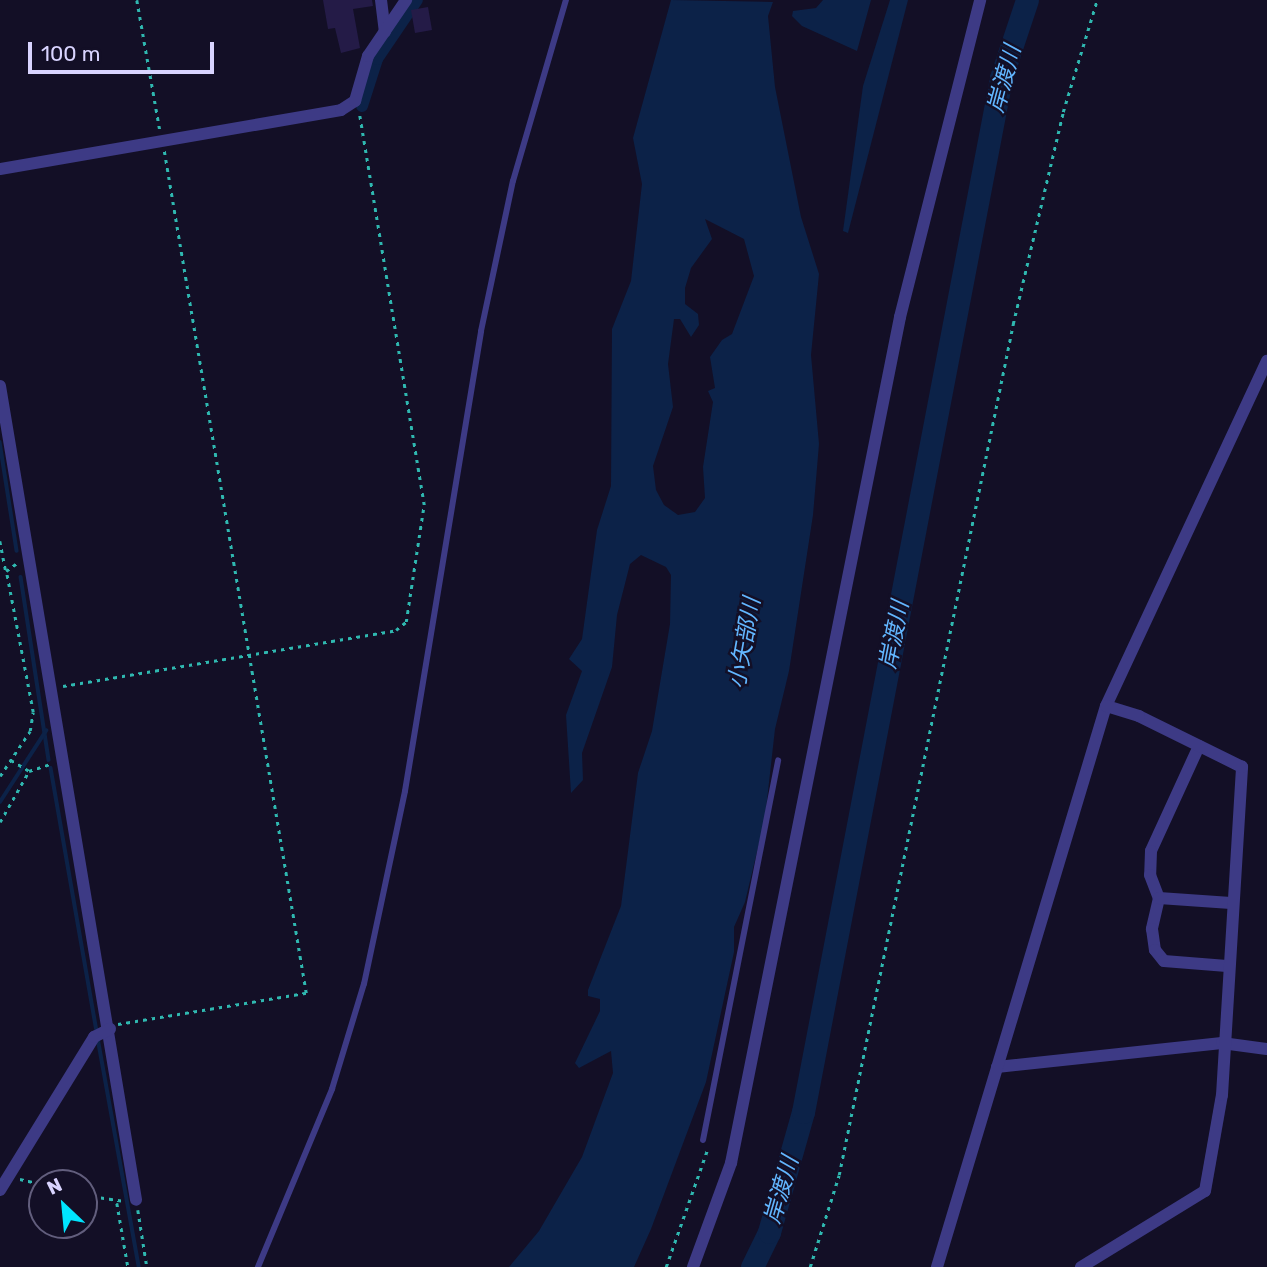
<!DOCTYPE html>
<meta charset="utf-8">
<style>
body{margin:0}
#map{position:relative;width:1267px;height:1267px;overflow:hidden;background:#130f26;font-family:Rubik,"Noto Sans JP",sans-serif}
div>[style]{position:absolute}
.water>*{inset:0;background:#0c2248}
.stream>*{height:3.5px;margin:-1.75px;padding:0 1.75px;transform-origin:1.75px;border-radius:1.75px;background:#0c2248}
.canal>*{height:12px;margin:-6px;padding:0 6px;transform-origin:6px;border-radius:6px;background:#0c2248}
.river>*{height:23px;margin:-11.5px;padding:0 11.5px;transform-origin:11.5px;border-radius:11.5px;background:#0c2248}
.building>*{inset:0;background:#241b47}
.path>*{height:2.5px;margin-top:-1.25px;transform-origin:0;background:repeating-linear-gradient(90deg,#2fb8b0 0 3.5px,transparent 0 8.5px)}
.service>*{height:6px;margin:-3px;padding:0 3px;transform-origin:3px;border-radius:3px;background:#3d3a85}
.minor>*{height:12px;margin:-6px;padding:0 6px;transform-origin:6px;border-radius:6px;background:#3d3a85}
span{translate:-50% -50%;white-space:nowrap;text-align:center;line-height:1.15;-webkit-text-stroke:5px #130f26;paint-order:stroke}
.water-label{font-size:23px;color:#62b6ff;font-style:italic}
.north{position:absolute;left:28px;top:1169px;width:70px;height:70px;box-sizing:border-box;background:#130f26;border:2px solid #625e7d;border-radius:50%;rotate:334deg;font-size:19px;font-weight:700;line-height:28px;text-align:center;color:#d9d4ff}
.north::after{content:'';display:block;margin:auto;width:24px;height:32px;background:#00e5ff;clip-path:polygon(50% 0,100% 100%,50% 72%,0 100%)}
.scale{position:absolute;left:28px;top:42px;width:186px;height:32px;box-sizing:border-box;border:4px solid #d9d4ff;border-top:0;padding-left:9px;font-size:21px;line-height:24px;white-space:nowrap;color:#d9d4ff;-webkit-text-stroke:5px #130f26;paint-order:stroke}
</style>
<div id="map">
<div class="water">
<div style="clip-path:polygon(evenodd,671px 0,773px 2px,768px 16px,775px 87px,801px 217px,819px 274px,811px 355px,819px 444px,813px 515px,789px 671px,775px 729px,765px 818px,745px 902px,734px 927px,734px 952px,706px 1082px,651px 1229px,634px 1267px,509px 1267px,539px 1231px,582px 1157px,613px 1073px,611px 1051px,579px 1068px,575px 1063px,600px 1011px,600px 999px,588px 996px,588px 990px,621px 906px,638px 773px,652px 731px,670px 624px,671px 575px,666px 567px,641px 555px,630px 564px,617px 615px,612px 667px,582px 753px,583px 780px,571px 793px,566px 715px,582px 671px,569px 659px,582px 639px,597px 530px,611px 486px,612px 329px,631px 281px,642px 184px,633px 138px,671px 0,705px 219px,744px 239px,754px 276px,732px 334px,722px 340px,710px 357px,715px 388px,708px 391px,713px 402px,703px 467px,705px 498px,695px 512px,678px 515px,664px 505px,656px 490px,653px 466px,673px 407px,668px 364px,674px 319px,680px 319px,691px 337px,699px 325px,698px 314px,685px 304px,685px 288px,691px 268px,712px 239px,705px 219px)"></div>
<div style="clip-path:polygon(823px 0,871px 0,857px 51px,802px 26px,792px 16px,793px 11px,816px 8px)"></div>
<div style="clip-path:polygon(890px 0,908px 0,848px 233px,843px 231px,863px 86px)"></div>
</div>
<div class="stream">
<div style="left:0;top:442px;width:110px;rotate:81.1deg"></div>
<div style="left:21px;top:577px;width:185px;rotate:81.3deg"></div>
<div style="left:51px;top:768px;width:267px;rotate:80.1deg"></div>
<div style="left:0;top:802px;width:85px;rotate:-57.1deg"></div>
<div style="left:98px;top:1038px;width:233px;rotate:79.8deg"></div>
</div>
<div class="canal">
<div style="left:362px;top:106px;width:49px;rotate:-72.3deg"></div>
<div style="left:377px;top:59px;width:71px;rotate:-55.9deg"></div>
</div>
<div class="river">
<div style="left:752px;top:1267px;width:39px;rotate:-64deg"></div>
<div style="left:769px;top:1232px;width:125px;rotate:-74.2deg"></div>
<div style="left:803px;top:1112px;width:1053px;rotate:-79.16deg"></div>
<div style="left:1001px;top:78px;width:82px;rotate:-71.6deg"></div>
</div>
<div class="building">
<div style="clip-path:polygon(323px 0,372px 0,373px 6px,353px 9px,360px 48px,341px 53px,335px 28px,328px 29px)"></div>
<div style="clip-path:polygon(428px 7px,432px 30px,415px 33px,411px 10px)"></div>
</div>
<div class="path">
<div style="left:137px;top:0;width:133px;rotate:80deg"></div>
<div style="left:0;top:541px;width:31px;rotate:79deg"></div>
<div style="left:63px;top:686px;width:338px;rotate:-9.5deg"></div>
<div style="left:396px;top:630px;width:13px;rotate:-39deg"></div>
<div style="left:406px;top:622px;width:118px;rotate:-81.3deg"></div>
<div style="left:424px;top:505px;width:396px;rotate:-99.4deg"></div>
<div style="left:11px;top:760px;width:21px;rotate:31deg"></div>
<div style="left:0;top:776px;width:54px;rotate:-56.3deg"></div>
<div style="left:30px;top:731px;width:19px;rotate:-81deg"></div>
<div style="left:33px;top:712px;width:144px;rotate:-100.8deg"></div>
<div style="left:6px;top:571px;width:14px;rotate:-36deg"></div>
<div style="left:0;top:822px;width:59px;rotate:-60.4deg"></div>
<div style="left:29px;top:771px;width:22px;rotate:-18deg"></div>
<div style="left:118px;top:1024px;width:191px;rotate:-9.4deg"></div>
<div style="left:306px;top:993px;width:854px;rotate:-99.57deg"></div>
<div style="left:20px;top:1179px;width:23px;rotate:13deg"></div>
<div style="left:84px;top:1195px;width:41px;rotate:8.3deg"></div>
<div style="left:117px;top:1203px;width:65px;rotate:80.2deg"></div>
<div style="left:138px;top:1210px;width:58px;rotate:81deg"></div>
<div style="left:666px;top:1267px;width:126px;rotate:-70.6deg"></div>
<div style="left:810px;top:1267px;width:96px;rotate:-72.5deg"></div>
<div style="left:839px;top:1175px;width:869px;rotate:-78.44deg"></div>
<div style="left:1013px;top:324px;width:218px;rotate:-76.7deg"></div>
<div style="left:1063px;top:112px;width:117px;rotate:-73.1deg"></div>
</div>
<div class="service">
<div style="left:703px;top:1140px;width:387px;rotate:-78.8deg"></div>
<div style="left:258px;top:1267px;width:193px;rotate:-67.4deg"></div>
<div style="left:332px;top:1089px;width:110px;rotate:-73.1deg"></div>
<div style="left:364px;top:984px;width:197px;rotate:-78deg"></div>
<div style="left:405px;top:791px;width:466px;rotate:-80.6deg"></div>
<div style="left:481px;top:331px;width:153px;rotate:-78deg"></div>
<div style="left:513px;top:181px;width:189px;rotate:-73.7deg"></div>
</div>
<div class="minor">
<div style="left:381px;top:0;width:32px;rotate:83deg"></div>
<div style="left:0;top:169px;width:346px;rotate:-9.8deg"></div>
<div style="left:341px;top:110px;width:17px;rotate:-33deg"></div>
<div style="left:355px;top:101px;width:47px;rotate:-73.9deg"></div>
<div style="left:368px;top:56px;width:68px;rotate:-55.8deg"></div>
<div style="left:0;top:386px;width:825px;rotate:80.51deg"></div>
<div style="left:1199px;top:746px;width:115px;rotate:114.6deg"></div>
<div style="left:1151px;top:851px;width:24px;rotate:92deg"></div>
<div style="left:1150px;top:875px;width:25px;rotate:69deg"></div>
<div style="left:1159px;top:898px;width:32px;rotate:103deg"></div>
<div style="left:1152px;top:929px;width:21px;rotate:82deg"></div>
<div style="left:1155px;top:950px;width:14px;rotate:51deg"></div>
<div style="left:1164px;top:961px;width:63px;rotate:4.5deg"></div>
<div style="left:1159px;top:898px;width:72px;rotate:4deg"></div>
<div style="left:997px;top:1067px;width:226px;rotate:-6.1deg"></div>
<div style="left:1222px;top:1043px;width:45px;rotate:7.6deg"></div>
<div style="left:0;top:1190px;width:180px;rotate:-58.4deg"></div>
<div style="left:94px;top:1037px;width:18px;rotate:-27deg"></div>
<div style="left:693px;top:1267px;width:111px;rotate:-69.9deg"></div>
<div style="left:731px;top:1163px;width:863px;rotate:-78.7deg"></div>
<div style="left:900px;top:317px;width:327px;rotate:-75.8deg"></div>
<div style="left:937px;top:1267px;width:586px;rotate:-73.24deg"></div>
<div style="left:1106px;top:706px;width:381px;rotate:-65deg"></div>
<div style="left:1081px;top:1267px;width:145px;rotate:-31.5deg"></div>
<div style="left:1205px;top:1191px;width:97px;rotate:-80deg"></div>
<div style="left:1222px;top:1095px;width:329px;rotate:-86.5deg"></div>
<div style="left:1242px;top:767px;width:115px;rotate:-153.7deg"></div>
<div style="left:1139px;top:716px;width:34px;rotate:-163deg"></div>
</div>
<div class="water-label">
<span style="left:1004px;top:79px;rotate:-75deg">岸渡川</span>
<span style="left:894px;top:635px;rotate:-79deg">岸渡川</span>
<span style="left:744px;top:643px;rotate:-80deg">小矢部川</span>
<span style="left:781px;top:1190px;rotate:-74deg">岸渡川</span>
</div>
<div class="north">N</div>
<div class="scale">100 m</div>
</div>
